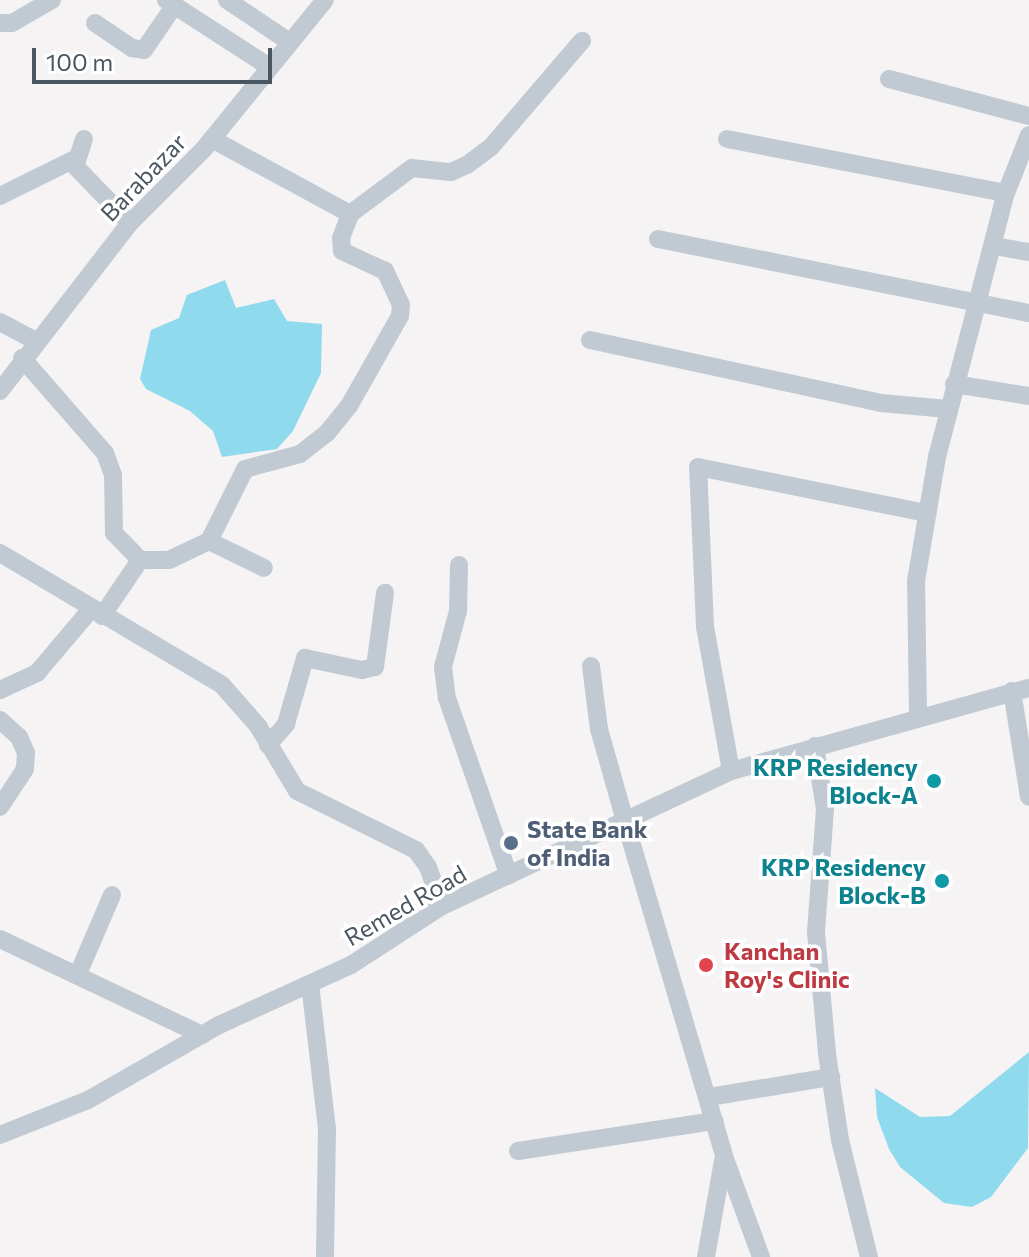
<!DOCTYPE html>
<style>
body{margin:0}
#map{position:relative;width:1029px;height:1257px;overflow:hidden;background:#f5f3f3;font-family:Commissioner,sans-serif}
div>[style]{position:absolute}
.water>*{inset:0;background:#90daee}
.minor>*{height:18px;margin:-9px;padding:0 9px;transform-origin:9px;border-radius:9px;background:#c1cad2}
.dots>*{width:22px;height:22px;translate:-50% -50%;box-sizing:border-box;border:4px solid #fff;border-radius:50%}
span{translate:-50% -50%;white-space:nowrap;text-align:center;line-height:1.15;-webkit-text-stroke:7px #fff;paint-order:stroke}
.street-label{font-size:24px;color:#4a5661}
.culture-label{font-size:24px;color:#0d838f;font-weight:700}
.right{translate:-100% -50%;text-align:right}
.service-label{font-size:24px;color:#4e5e75;font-weight:700}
.left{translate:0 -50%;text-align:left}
.health-label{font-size:24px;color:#be3a42;font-weight:700}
.scale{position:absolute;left:32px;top:48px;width:240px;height:36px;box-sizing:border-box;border:4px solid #4a5661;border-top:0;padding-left:10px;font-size:24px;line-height:28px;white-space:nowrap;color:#4a5661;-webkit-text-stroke:6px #fff;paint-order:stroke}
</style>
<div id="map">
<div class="water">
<div style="clip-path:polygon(225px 280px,236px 308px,274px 299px,287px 321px,322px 324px,321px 373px,293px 431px,277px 449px,222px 457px,213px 431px,190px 411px,146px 389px,140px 379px,151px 330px,179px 318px,187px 295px)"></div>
<div style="clip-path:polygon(1029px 1052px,1028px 1148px,991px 1197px,972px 1207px,944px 1203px,900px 1167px,889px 1149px,877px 1117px,875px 1088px,920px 1117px,950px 1116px)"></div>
</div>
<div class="minor">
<div style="left:166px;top:0;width:121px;rotate:32.9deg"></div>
<div style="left:227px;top:0;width:73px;rotate:33.9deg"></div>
<div style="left:0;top:23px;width:12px"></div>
<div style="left:12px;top:23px;width:46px;rotate:-29.9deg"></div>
<div style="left:95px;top:23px;width:45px;rotate:34deg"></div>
<div style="left:132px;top:48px;width:12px;rotate:9deg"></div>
<div style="left:144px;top:50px;width:53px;rotate:-55.7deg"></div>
<div style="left:889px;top:79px;width:145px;rotate:14.8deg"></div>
<div style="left:84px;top:139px;width:28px;rotate:108deg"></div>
<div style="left:75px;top:166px;width:79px;rotate:46deg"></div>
<div style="left:212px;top:139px;width:157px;rotate:28.5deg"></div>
<div style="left:350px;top:214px;width:77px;rotate:-36.6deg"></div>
<div style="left:412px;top:168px;width:39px;rotate:6deg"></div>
<div style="left:451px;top:172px;width:17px;rotate:-24deg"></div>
<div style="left:467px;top:165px;width:30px;rotate:-37deg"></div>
<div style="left:491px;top:147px;width:140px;rotate:-49.4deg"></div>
<div style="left:727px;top:139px;width:284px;rotate:11deg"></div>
<div style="left:0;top:196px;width:84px;rotate:-26.3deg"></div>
<div style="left:658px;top:239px;width:378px;rotate:11.3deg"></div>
<div style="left:994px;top:246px;width:36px;rotate:10deg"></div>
<div style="left:0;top:322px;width:40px;rotate:28deg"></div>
<div style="left:590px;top:340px;width:298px;rotate:12.2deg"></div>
<div style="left:881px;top:403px;width:67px;rotate:5.1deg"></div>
<div style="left:22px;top:358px;width:126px;rotate:48.9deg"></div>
<div style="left:105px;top:453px;width:23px;rotate:70deg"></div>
<div style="left:113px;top:475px;width:58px;rotate:89deg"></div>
<div style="left:114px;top:533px;width:37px;rotate:46deg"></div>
<div style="left:954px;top:384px;width:76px;rotate:9.1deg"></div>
<div style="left:0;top:391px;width:212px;rotate:-52.3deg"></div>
<div style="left:130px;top:223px;width:103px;rotate:-45deg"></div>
<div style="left:203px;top:150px;width:193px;rotate:-50.9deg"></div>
<div style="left:209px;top:541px;width:61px;rotate:26.1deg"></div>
<div style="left:0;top:553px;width:258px;rotate:30.7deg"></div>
<div style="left:222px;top:685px;width:55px;rotate:48.7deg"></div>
<div style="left:258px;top:726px;width:76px;rotate:59deg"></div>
<div style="left:297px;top:791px;width:133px;rotate:26.4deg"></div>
<div style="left:416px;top:850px;width:21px;rotate:55deg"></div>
<div style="left:428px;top:867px;width:41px;rotate:70.3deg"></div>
<div style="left:459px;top:565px;width:46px;rotate:91.2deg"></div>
<div style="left:458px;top:611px;width:58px;rotate:105deg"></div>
<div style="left:443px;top:667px;width:31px;rotate:83deg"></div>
<div style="left:447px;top:698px;width:188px;rotate:70.8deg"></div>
<div style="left:102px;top:616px;width:68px;rotate:-55.8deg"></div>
<div style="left:140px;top:560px;width:29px"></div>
<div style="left:169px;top:560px;width:44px;rotate:-25.4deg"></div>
<div style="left:209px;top:541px;width:80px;rotate:-63.4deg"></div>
<div style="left:245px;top:469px;width:57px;rotate:-15.3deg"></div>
<div style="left:300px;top:454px;width:34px;rotate:-38deg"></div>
<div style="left:327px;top:433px;width:35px;rotate:-51deg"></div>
<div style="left:349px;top:406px;width:103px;rotate:-60.5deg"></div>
<div style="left:400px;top:316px;width:11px;rotate:-85deg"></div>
<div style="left:401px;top:305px;width:38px;rotate:-115deg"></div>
<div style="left:385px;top:271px;width:47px;rotate:-155.1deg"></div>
<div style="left:342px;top:251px;width:13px;rotate:-94deg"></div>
<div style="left:341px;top:238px;width:26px;rotate:-69deg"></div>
<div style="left:591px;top:666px;width:64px;rotate:82.8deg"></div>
<div style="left:599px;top:729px;width:96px;rotate:74.2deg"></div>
<div style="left:625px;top:821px;width:349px;rotate:73.5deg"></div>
<div style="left:724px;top:1156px;width:108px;rotate:69.9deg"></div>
<div style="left:0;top:690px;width:41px;rotate:-24.7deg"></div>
<div style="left:37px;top:673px;width:84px;rotate:-49.8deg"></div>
<div style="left:1012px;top:691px;width:107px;rotate:80.9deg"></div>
<div style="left:918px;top:716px;width:135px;rotate:-90.8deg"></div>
<div style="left:916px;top:581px;width:126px;rotate:-80.4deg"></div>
<div style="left:937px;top:457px;width:273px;rotate:-75.4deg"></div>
<div style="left:1006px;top:193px;width:62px;rotate:-68.4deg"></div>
<div style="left:0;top:720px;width:25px;rotate:42deg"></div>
<div style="left:19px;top:737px;width:17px;rotate:66deg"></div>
<div style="left:26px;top:753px;width:16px;rotate:94deg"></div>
<div style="left:25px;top:769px;width:45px;rotate:123.3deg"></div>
<div style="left:268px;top:745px;width:28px;rotate:-49deg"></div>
<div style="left:286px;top:724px;width:69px;rotate:-73.9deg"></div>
<div style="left:305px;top:658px;width:58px;rotate:11.9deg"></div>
<div style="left:362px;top:670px;width:13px;rotate:-13deg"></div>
<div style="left:375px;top:667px;width:75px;rotate:-82.3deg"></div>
<div style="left:815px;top:746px;width:64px;rotate:81deg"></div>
<div style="left:825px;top:809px;width:123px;rotate:94.2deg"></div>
<div style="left:816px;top:932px;width:122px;rotate:84.8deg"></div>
<div style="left:827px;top:1054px;width:87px;rotate:81.4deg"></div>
<div style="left:840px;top:1140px;width:121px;rotate:76.1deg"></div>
<div style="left:731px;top:771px;width:147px;rotate:-100.2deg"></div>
<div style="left:705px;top:626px;width:159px;rotate:-92.5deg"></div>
<div style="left:698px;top:467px;width:234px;rotate:11.4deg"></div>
<div style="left:0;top:939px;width:224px;rotate:25.4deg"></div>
<div style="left:78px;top:974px;width:86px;rotate:-66.7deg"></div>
<div style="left:310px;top:984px;width:145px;rotate:83.3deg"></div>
<div style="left:327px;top:1128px;width:129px;rotate:90.9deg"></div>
<div style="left:709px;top:1097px;width:124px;rotate:-9.3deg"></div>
<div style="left:0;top:1135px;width:95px;rotate:-21.7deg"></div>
<div style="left:88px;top:1100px;width:149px;rotate:-29.8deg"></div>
<div style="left:217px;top:1026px;width:147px;rotate:-24.5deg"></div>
<div style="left:351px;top:965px;width:108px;rotate:-33deg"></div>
<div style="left:442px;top:906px;width:319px;rotate:-25deg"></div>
<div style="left:731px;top:771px;width:309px;rotate:-15.6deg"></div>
<div style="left:518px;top:1151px;width:199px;rotate:-8.7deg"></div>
<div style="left:706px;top:1257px;width:97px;rotate:-80deg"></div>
</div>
<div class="dots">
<div style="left:934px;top:781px;background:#0f9aa8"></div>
<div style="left:511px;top:843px;background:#5c6f8a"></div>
<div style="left:942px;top:881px;background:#0f9aa8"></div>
<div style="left:706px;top:965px;background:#e0444e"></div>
</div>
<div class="street-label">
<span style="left:143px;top:177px;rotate:-46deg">Barabazar</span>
<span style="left:405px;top:905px;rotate:-30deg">Remed Road</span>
</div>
<div class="culture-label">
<span class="right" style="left:918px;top:781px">KRP Residency<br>Block-A</span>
<span class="right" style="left:926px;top:881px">KRP Residency<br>Block-B</span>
</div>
<div class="service-label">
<span class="left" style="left:527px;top:843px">State Bank<br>of India</span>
</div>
<div class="health-label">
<span class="left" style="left:724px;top:965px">Kanchan<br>Roy's Clinic</span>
</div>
<div class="scale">100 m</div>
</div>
